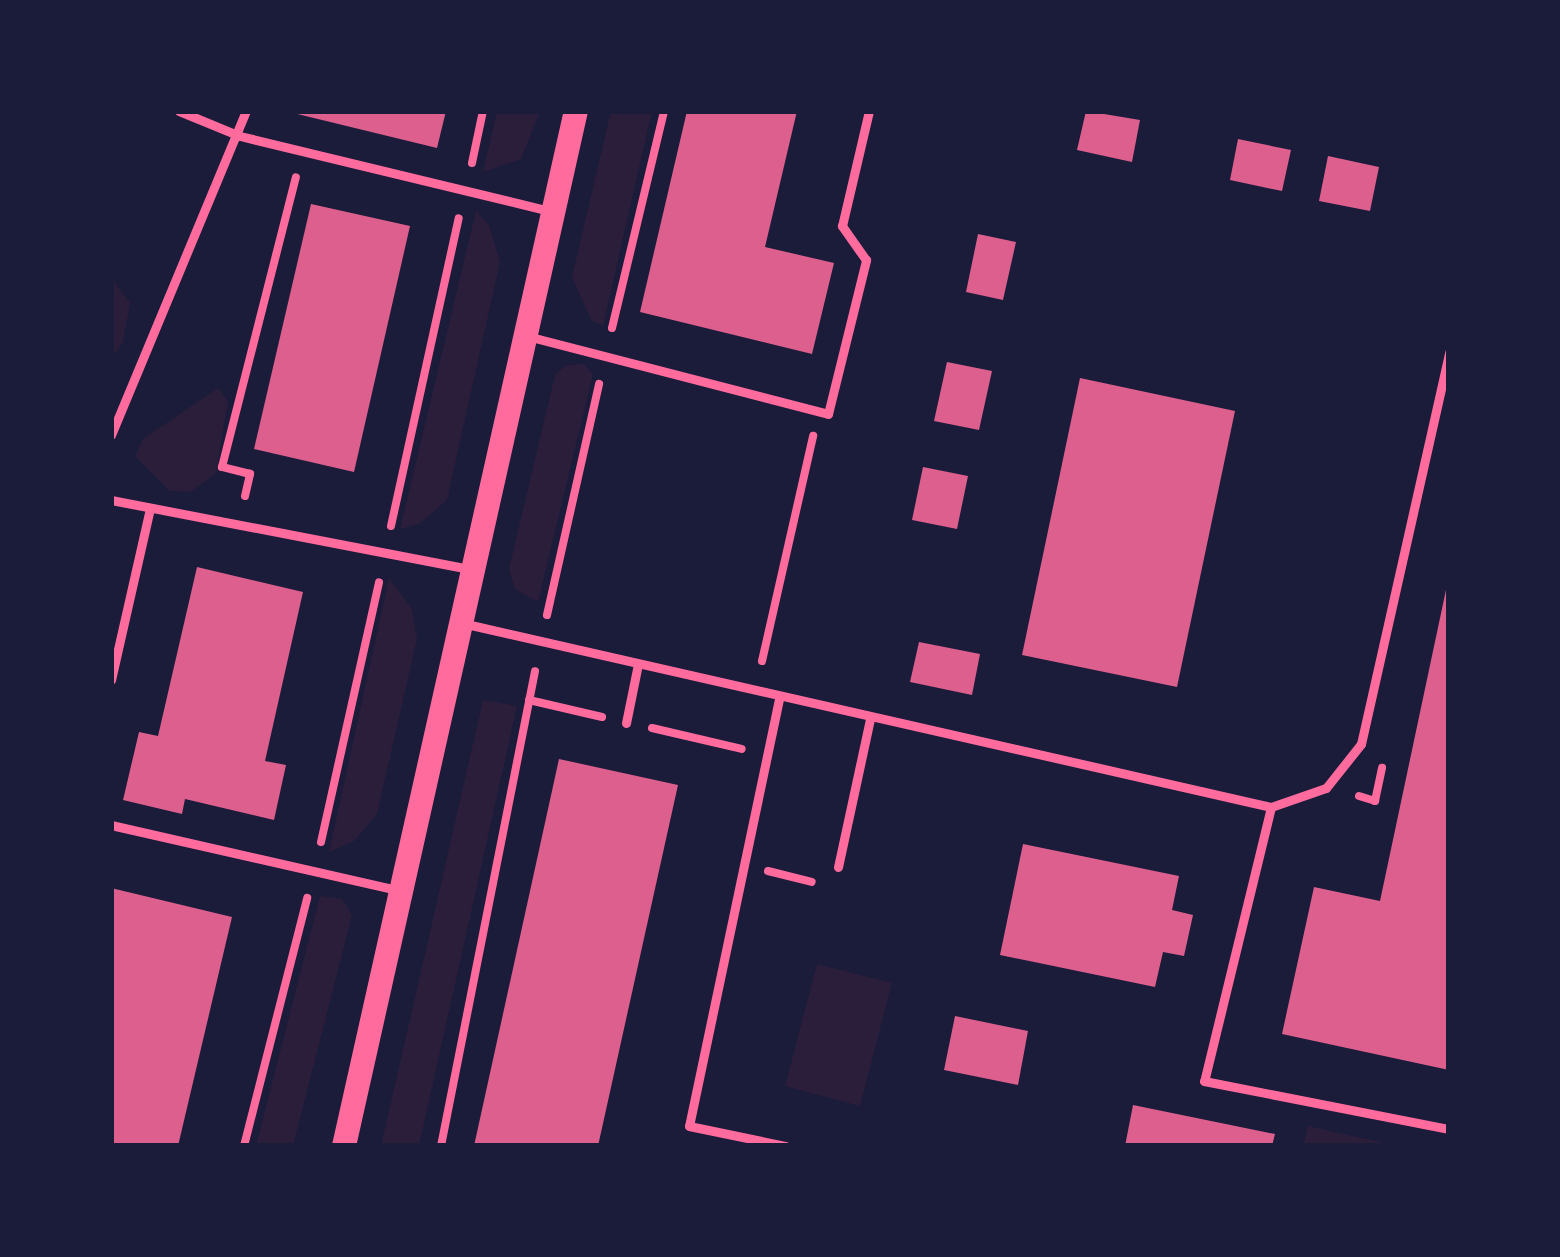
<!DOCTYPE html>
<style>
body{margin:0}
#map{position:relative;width:1560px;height:1257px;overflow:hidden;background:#1b1b3a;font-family:"Work Sans",sans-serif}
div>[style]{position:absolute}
.green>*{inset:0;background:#2a1e3b}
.building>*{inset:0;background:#dd5f8e}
.path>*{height:8px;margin:-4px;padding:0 4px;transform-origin:4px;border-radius:4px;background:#ff6b9d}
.service>*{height:9px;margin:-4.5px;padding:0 4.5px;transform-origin:4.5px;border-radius:4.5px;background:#ff6b9d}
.secondary>*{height:24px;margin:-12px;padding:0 12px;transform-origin:12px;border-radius:12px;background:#ff6b9d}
span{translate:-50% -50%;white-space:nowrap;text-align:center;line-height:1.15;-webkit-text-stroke:9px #1b1b3a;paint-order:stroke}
.frame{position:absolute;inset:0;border:114px solid #1b1b3a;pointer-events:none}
</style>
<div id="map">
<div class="green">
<div style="clip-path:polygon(497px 111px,540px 111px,521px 159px,483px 172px)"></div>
<div style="clip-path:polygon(611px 111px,652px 111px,603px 326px,591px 320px,572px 277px)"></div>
<div style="clip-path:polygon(476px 211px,489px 225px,500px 262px,447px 500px,419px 524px,400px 529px)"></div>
<div style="clip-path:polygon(111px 278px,130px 303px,123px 342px,111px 359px)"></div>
<div style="clip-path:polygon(584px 364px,593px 374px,538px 602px,515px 589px,509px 569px,555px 375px,566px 365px)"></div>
<div style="clip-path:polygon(218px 388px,228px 401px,216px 473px,190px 492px,170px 491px,135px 456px,143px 439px)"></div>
<div style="clip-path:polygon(389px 578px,412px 609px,417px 639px,377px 814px,354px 841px,329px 852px)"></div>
<div style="clip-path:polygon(483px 700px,517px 706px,419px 1146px,381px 1146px)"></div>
<div style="clip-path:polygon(320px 896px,342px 899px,352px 915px,293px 1146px,256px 1146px)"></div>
<div style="clip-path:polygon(817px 964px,892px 983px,860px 1106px,785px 1086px)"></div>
<div style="clip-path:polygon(1308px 1126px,1393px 1145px,1393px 1146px,1303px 1146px)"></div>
</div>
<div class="building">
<div style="clip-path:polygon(285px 111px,446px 111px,437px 148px)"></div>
<div style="clip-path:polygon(687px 111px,797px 111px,765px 247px,834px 263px,812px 354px,640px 312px)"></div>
<div style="clip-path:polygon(1086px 111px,1140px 120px,1132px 162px,1077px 150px)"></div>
<div style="clip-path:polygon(1238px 139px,1291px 150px,1282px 191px,1230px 180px)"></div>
<div style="clip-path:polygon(1328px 156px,1379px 167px,1370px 211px,1319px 201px)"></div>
<div style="clip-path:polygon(311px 204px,410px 226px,354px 472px,254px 449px)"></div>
<div style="clip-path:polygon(978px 234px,1016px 242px,1003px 300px,966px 292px)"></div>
<div style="clip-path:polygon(947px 362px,992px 371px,979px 430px,934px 421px)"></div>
<div style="clip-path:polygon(1080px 378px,1235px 411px,1177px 687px,1022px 655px)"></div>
<div style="clip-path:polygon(923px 467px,968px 476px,957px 529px,912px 520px)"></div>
<div style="clip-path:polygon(197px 567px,303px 592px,265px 761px,286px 765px,274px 820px,185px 799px,182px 814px,123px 800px,139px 732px,158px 736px)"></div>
<div style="clip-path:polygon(1447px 585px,1449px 585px,1449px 1070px,1282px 1034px,1314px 887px,1380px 901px)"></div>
<div style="clip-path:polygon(919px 642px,980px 654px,972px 695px,910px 682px)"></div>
<div style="clip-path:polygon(559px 759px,678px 785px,598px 1146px,474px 1146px)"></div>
<div style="clip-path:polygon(1023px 844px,1179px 876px,1172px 910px,1193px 915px,1184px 956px,1163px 952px,1155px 987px,1000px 955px)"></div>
<div style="clip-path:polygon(111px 888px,232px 917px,178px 1146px,111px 1146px)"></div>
<div style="clip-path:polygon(955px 1016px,1028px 1031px,1018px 1085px,944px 1070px)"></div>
<div style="clip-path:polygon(1133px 1105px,1275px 1134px,1272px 1146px,1125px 1146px)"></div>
</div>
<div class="path">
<div style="left:472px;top:163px;width:53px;rotate:-78.1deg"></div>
<div style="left:612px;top:328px;width:223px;rotate:-76.5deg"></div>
<div style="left:245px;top:496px;width:23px;rotate:-77deg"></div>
<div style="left:250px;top:474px;width:29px;rotate:-166deg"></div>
<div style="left:222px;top:467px;width:299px;rotate:-75.7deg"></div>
<div style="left:391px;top:526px;width:315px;rotate:-77.6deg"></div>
<div style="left:547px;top:615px;width:237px;rotate:-77.3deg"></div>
<div style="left:762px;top:661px;width:231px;rotate:-77.2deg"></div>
<div style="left:529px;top:700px;width:75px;rotate:13.1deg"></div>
<div style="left:652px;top:728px;width:92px;rotate:13.1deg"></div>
<div style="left:1359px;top:796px;width:17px;rotate:17deg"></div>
<div style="left:1375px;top:801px;width:34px;rotate:-78deg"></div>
<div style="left:321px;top:842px;width:266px;rotate:-77.4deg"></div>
<div style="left:768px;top:871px;width:45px;rotate:14deg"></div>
<div style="left:244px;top:1146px;width:256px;rotate:-75.7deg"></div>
<div style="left:441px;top:1146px;width:484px;rotate:-78.8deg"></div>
</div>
<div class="service">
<div style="left:179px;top:111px;width:66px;rotate:22.3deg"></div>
<div style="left:240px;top:136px;width:318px;rotate:13.6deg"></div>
<div style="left:527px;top:336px;width:311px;rotate:14.5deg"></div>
<div style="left:828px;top:414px;width:159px;rotate:-76.1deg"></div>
<div style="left:866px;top:260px;width:42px;rotate:-125.2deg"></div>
<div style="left:842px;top:226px;width:118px;rotate:-76.8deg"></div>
<div style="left:111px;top:435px;width:351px;rotate:-67.4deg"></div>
<div style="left:111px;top:500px;width:365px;rotate:10.9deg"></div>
<div style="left:462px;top:623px;width:830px;rotate:12.81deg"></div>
<div style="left:1271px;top:807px;width:58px;rotate:-19.1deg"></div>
<div style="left:1326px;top:788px;width:56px;rotate:-51.5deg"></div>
<div style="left:1361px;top:744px;width:402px;rotate:-77.3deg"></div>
<div style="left:111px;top:680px;width:176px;rotate:-77.2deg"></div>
<div style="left:779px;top:699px;width:436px;rotate:101.9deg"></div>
<div style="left:689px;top:1126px;width:99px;rotate:11.7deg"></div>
<div style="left:626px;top:723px;width:60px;rotate:-78.5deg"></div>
<div style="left:1271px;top:807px;width:282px;rotate:103.7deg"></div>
<div style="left:1204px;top:1081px;width:250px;rotate:11.1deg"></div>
<div style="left:111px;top:825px;width:294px;rotate:12.8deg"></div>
<div style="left:838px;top:867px;width:151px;rotate:-77.8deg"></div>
</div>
<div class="secondary">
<div style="left:344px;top:1146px;width:1061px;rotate:-77.37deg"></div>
</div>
<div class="frame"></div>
</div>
